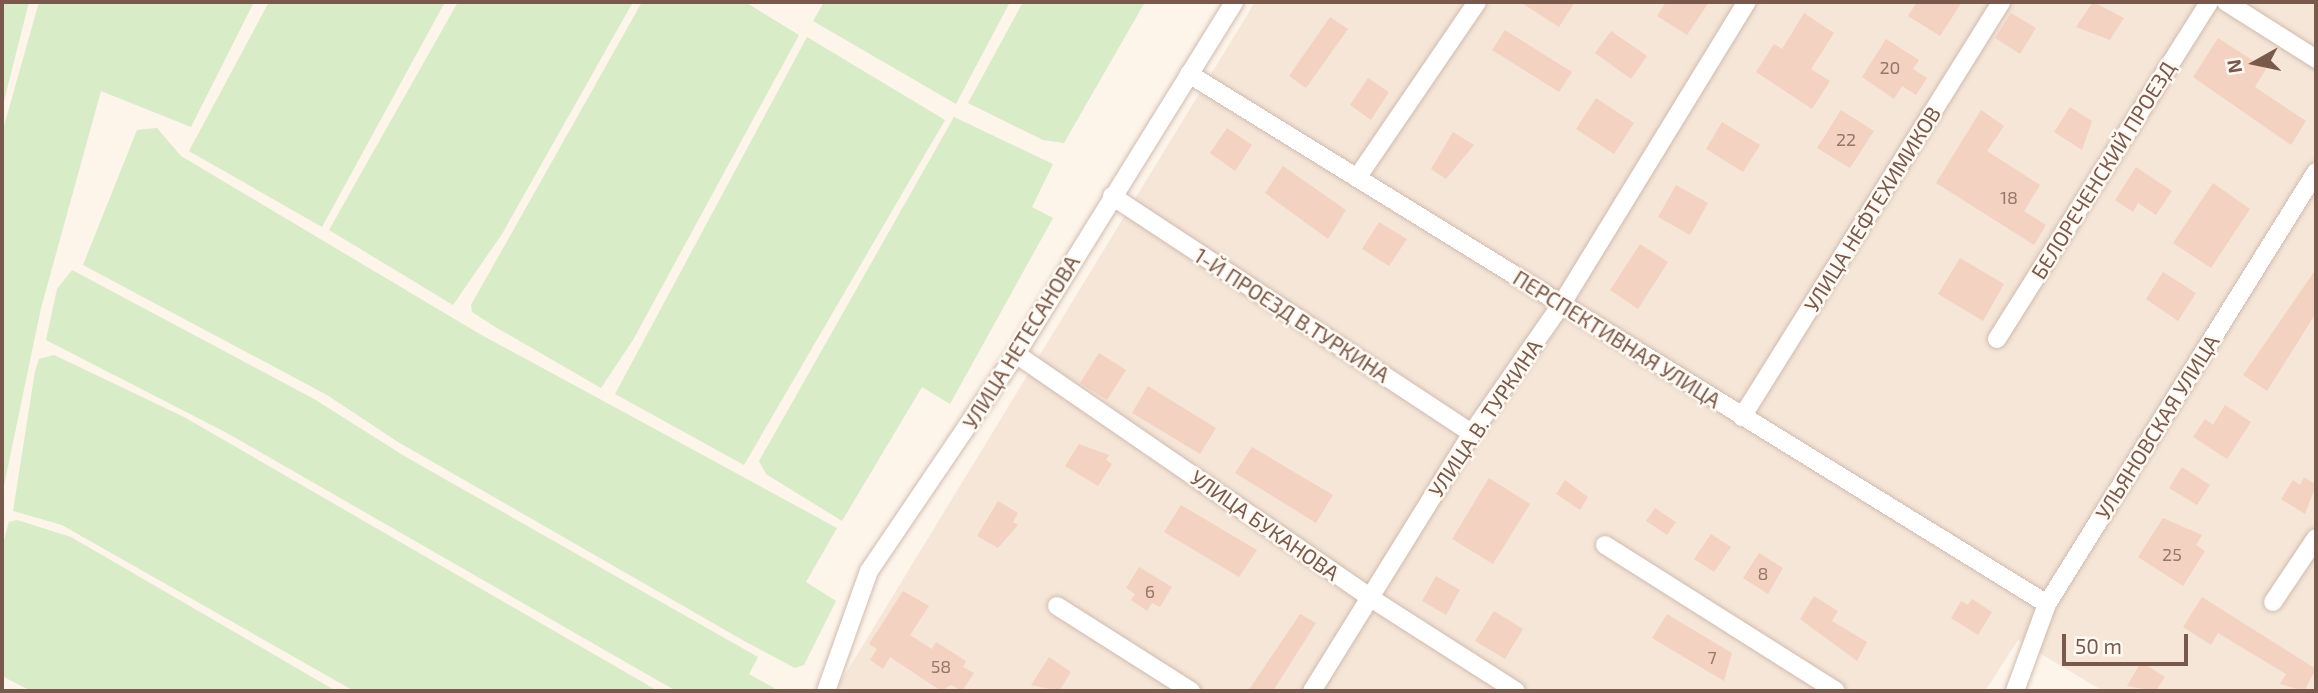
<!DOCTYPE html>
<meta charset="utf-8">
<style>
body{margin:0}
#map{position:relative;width:2318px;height:693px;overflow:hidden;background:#fdf4ea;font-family:"Exo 2",sans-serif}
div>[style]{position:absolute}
.residential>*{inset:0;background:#f5e6d8}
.green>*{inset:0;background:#d8ecc7}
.building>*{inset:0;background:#f3d2c1}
.roads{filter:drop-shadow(0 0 2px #d0bbae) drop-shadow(0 0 2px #d0bbae)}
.minor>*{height:18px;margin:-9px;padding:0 9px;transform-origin:9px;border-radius:9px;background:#fff}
span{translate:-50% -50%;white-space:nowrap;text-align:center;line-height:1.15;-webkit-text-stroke:5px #fff9f1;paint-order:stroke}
.number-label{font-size:18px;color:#987769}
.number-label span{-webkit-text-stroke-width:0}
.street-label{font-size:21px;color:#79594c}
.frame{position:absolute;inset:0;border:4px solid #79594c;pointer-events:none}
.north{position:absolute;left:2220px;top:28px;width:70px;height:70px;-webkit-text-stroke:5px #fff9f1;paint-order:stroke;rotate:261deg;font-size:19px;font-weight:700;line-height:28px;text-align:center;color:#79594c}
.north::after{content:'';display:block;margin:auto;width:24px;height:32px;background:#79594c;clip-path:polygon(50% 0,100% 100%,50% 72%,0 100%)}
.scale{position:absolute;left:2062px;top:634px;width:126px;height:32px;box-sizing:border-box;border:4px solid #79594c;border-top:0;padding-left:9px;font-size:21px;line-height:24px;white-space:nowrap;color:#79594c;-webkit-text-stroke:5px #fff9f1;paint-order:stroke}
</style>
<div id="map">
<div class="residential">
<div style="clip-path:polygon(1255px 2px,2316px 2px,2316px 691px,2103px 691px,2018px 640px,1985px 691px,846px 691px,838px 686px)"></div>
</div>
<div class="green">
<div style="clip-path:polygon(2px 2px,29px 2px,2px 109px)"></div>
<div style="clip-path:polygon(39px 2px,254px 2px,191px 127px,101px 91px,41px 308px,2px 495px,2px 133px)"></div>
<div style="clip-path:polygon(269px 2px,445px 2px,322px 227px,189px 151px)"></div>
<div style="clip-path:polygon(458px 2px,633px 2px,502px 234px,453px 305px,329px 230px)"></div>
<div style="clip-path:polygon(642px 2px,745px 2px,799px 35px,633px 340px,601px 388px,497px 328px,472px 312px,471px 305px)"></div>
<div style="clip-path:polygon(824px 2px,1010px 2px,956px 104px,813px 21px)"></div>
<div style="clip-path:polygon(1023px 2px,1145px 2px,1064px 143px,1043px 140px,968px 103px)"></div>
<div style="clip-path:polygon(807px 37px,945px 120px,744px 465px,615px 394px)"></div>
<div style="clip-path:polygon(954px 117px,1053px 164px,1032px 207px,1053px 218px,950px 404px,922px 387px,842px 521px,766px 474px,759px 461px)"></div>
<div style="clip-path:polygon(157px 128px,181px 156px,478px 333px,837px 528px,806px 582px,836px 601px,804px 665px,795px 668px,746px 642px,398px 442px,327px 395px,83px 265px,137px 130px)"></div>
<div style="clip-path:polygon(72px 270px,314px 399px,406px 457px,758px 657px,749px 674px,779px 691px,676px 691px,227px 433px,46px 340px,57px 289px)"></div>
<div style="clip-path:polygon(54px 355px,184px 417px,658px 691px,354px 691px,62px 525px,13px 511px,35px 371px,39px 359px)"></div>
<div style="clip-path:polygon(17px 520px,71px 537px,336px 691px,31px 691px,2px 676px,2px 547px,9px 522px)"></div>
</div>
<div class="building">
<div style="clip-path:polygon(1520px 2px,1575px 2px,1559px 27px)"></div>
<div style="clip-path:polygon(1666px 2px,1709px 2px,1687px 35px,1657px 16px)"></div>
<div style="clip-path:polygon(1917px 2px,1962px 2px,1940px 36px,1908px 16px)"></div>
<div style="clip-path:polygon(2093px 2px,2124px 18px,2110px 40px,2076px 27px)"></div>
<div style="clip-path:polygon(1804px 13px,1834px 33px,1811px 69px,1830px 81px,1812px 109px,1756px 72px,1774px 44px,1782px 49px)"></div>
<div style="clip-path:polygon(2011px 13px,2036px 28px,2020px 54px,1995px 38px)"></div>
<div style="clip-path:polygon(1330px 17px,1348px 29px,1306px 88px,1289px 76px)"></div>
<div style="clip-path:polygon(1505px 30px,1572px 72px,1559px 92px,1492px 50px)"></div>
<div style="clip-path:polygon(1611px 31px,1647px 56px,1631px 79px,1595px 53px)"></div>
<div style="clip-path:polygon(2218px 38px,2266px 69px,2255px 87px,2306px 121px,2291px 145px,2193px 77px)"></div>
<div style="clip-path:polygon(1886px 39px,1919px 60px,1913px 69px,1927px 78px,1916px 95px,1902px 86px,1894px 99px,1862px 77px)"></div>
<div style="clip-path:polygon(1368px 78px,1389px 92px,1371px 120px,1350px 105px)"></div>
<div style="clip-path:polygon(1596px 98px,1634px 123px,1614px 154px,1576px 129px)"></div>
<div style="clip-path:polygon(2070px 107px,2092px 121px,2082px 150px,2054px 132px)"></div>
<div style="clip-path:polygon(1841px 110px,1874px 131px,1850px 168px,1817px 148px)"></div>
<div style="clip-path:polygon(1981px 110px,2004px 126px,1987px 151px,2040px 185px,2024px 211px,2046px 225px,2034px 245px,1936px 183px)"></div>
<div style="clip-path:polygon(1722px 122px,1760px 145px,1743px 172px,1706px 149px)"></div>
<div style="clip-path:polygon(1227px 128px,1252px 145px,1235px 171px,1210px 153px)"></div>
<div style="clip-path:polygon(1453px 132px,1474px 145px,1446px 179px,1431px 169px)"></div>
<div style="clip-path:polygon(1283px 166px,1346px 210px,1328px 239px,1265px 193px)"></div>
<div style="clip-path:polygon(2136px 167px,2172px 191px,2156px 215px,2138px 203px,2133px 212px,2115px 200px)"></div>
<div style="clip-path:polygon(2213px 183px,2250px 209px,2211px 268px,2173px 243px)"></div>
<div style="clip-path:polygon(1676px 185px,1708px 203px,1690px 235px,1658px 217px)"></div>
<div style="clip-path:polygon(1379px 222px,1407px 239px,1389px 266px,1362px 249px)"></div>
<div style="clip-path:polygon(1640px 244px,1668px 262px,1638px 309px,1610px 290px)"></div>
<div style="clip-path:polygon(1960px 258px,2004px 284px,1983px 321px,1938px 294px)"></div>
<div style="clip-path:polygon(2316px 269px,2316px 313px,2267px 391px,2243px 375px)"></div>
<div style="clip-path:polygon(2163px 272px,2196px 293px,2178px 321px,2146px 299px)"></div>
<div style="clip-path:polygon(1099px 353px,1126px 370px,1107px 400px,1080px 383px)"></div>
<div style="clip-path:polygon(1148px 386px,1216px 428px,1200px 454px,1132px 413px)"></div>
<div style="clip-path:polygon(2225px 405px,2251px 422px,2227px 459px,2193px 437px,2205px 419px,2213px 425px)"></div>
<div style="clip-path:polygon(1079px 444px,1109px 455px,1106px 460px,1112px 464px,1098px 486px,1065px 466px)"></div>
<div style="clip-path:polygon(1252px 447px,1333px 495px,1316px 523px,1235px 473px)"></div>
<div style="clip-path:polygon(2182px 467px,2210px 485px,2197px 505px,2169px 488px)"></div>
<div style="clip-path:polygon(2304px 477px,2316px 485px,2305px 514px,2281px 499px,2293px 480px,2300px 485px)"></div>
<div style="clip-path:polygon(1489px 478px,1530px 504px,1493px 564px,1452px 539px)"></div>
<div style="clip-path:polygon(1565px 480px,1588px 497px,1580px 510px,1556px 494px)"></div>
<div style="clip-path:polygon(998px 501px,1018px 513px,1013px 522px,1018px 525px,998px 548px,977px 536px)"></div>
<div style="clip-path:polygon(1181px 505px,1257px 550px,1239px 577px,1164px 532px)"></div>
<div style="clip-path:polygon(1655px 508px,1676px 522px,1667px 535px,1646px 521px)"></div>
<div style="clip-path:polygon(2163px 518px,2202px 535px,2196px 545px,2205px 551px,2183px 586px,2138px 557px)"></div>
<div style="clip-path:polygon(1711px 534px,1731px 547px,1714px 572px,1694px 559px)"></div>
<div style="clip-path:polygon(1759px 553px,1783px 568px,1768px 594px,1743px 578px)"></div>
<div style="clip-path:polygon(1139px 567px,1172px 587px,1160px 607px,1152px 603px,1147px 611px,1131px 600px,1135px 594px,1126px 588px)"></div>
<div style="clip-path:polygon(1436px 576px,1460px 590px,1446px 615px,1422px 601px)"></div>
<div style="clip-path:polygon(903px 591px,929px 606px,910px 635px,932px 649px,936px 642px,966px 661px,963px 667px,974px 673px,962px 691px,951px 685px,941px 691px,890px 657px,883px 669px,870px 660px,877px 649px,869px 644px)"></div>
<div style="clip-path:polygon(1814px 596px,1838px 611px,1832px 621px,1867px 642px,1857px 661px,1800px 619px)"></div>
<div style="clip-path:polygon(2202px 597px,2316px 669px,2304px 691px,2280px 684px,2286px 674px,2218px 633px,2211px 645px,2183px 627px)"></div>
<div style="clip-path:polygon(1972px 599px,1992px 612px,1978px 635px,1951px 618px,1961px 601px,1968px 605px)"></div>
<div style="clip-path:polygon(1494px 611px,1523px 629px,1505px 659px,1475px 641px)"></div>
<div style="clip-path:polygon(1300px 614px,1316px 623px,1273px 691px,1248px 691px)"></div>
<div style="clip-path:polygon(1667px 614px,1732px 653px,1724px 681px,1652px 638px)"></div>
<div style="clip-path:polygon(1049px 657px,1071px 672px,1059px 691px,1031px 685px)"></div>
<div style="clip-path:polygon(2141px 662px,2165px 677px,2156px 691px,2127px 686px)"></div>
</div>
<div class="roads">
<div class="minor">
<div style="left:2226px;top:2px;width:107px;rotate:32.3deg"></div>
<div style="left:1189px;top:74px;width:1008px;rotate:31.7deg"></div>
<div style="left:1357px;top:178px;width:213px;rotate:-55.7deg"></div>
<div style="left:1112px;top:196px;width:431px;rotate:33.4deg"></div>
<div style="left:1997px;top:339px;width:398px;rotate:-57.8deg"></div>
<div style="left:1016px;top:354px;width:429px;rotate:34.5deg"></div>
<div style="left:1369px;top:597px;width:174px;rotate:32.6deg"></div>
<div style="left:1742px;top:417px;width:489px;rotate:-58deg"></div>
<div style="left:1605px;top:545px;width:273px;rotate:32.3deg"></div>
<div style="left:2273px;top:602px;width:77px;rotate:-56.1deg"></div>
<div style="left:1057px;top:606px;width:159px;rotate:32.4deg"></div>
<div style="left:826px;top:691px;width:127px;rotate:-70.3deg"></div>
<div style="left:869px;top:571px;width:262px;rotate:-55.9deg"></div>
<div style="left:1016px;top:354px;width:414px;rotate:-58.2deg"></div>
<div style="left:1312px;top:691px;width:304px;rotate:-58.2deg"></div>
<div style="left:1472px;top:433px;width:156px;rotate:-55.2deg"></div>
<div style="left:1561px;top:305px;width:356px;rotate:-58.5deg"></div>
<div style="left:2015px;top:691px;width:93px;rotate:-69.8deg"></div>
<div style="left:2047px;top:604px;width:509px;rotate:-58.09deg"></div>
</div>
</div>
<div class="number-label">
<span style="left:1890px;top:67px">20</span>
<span style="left:1846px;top:139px">22</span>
<span style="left:2009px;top:197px">18</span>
<span style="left:2172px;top:554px">25</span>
<span style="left:1763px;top:573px">8</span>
<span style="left:1150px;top:591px">6</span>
<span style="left:1712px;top:657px">7</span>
<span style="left:941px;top:666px">58</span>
</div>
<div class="street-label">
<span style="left:2103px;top:170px;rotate:-58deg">БЕЛОРЕЧЕНСКИЙ ПРОЕЗД</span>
<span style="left:1872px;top:209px;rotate:-58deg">УЛИЦА НЕФТЕХИМИКОВ</span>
<span style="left:1292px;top:315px;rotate:33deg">1-Й ПРОЕЗД В.ТУРКИНА</span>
<span style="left:1617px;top:339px;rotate:32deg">ПЕРСПЕКТИВНАЯ УЛИЦА</span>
<span style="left:1021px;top:342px;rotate:-58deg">УЛИЦА НЕТЕСАНОВА</span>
<span style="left:1485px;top:418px;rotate:-56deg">УЛИЦА В. ТУРКИНА</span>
<span style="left:2157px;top:427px;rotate:-58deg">УЛЬЯНОВСКАЯ УЛИЦА</span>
<span style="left:1265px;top:525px;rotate:35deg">УЛИЦА БУКАНОВА</span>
</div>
<div class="frame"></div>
<div class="north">N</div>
<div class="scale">50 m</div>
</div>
